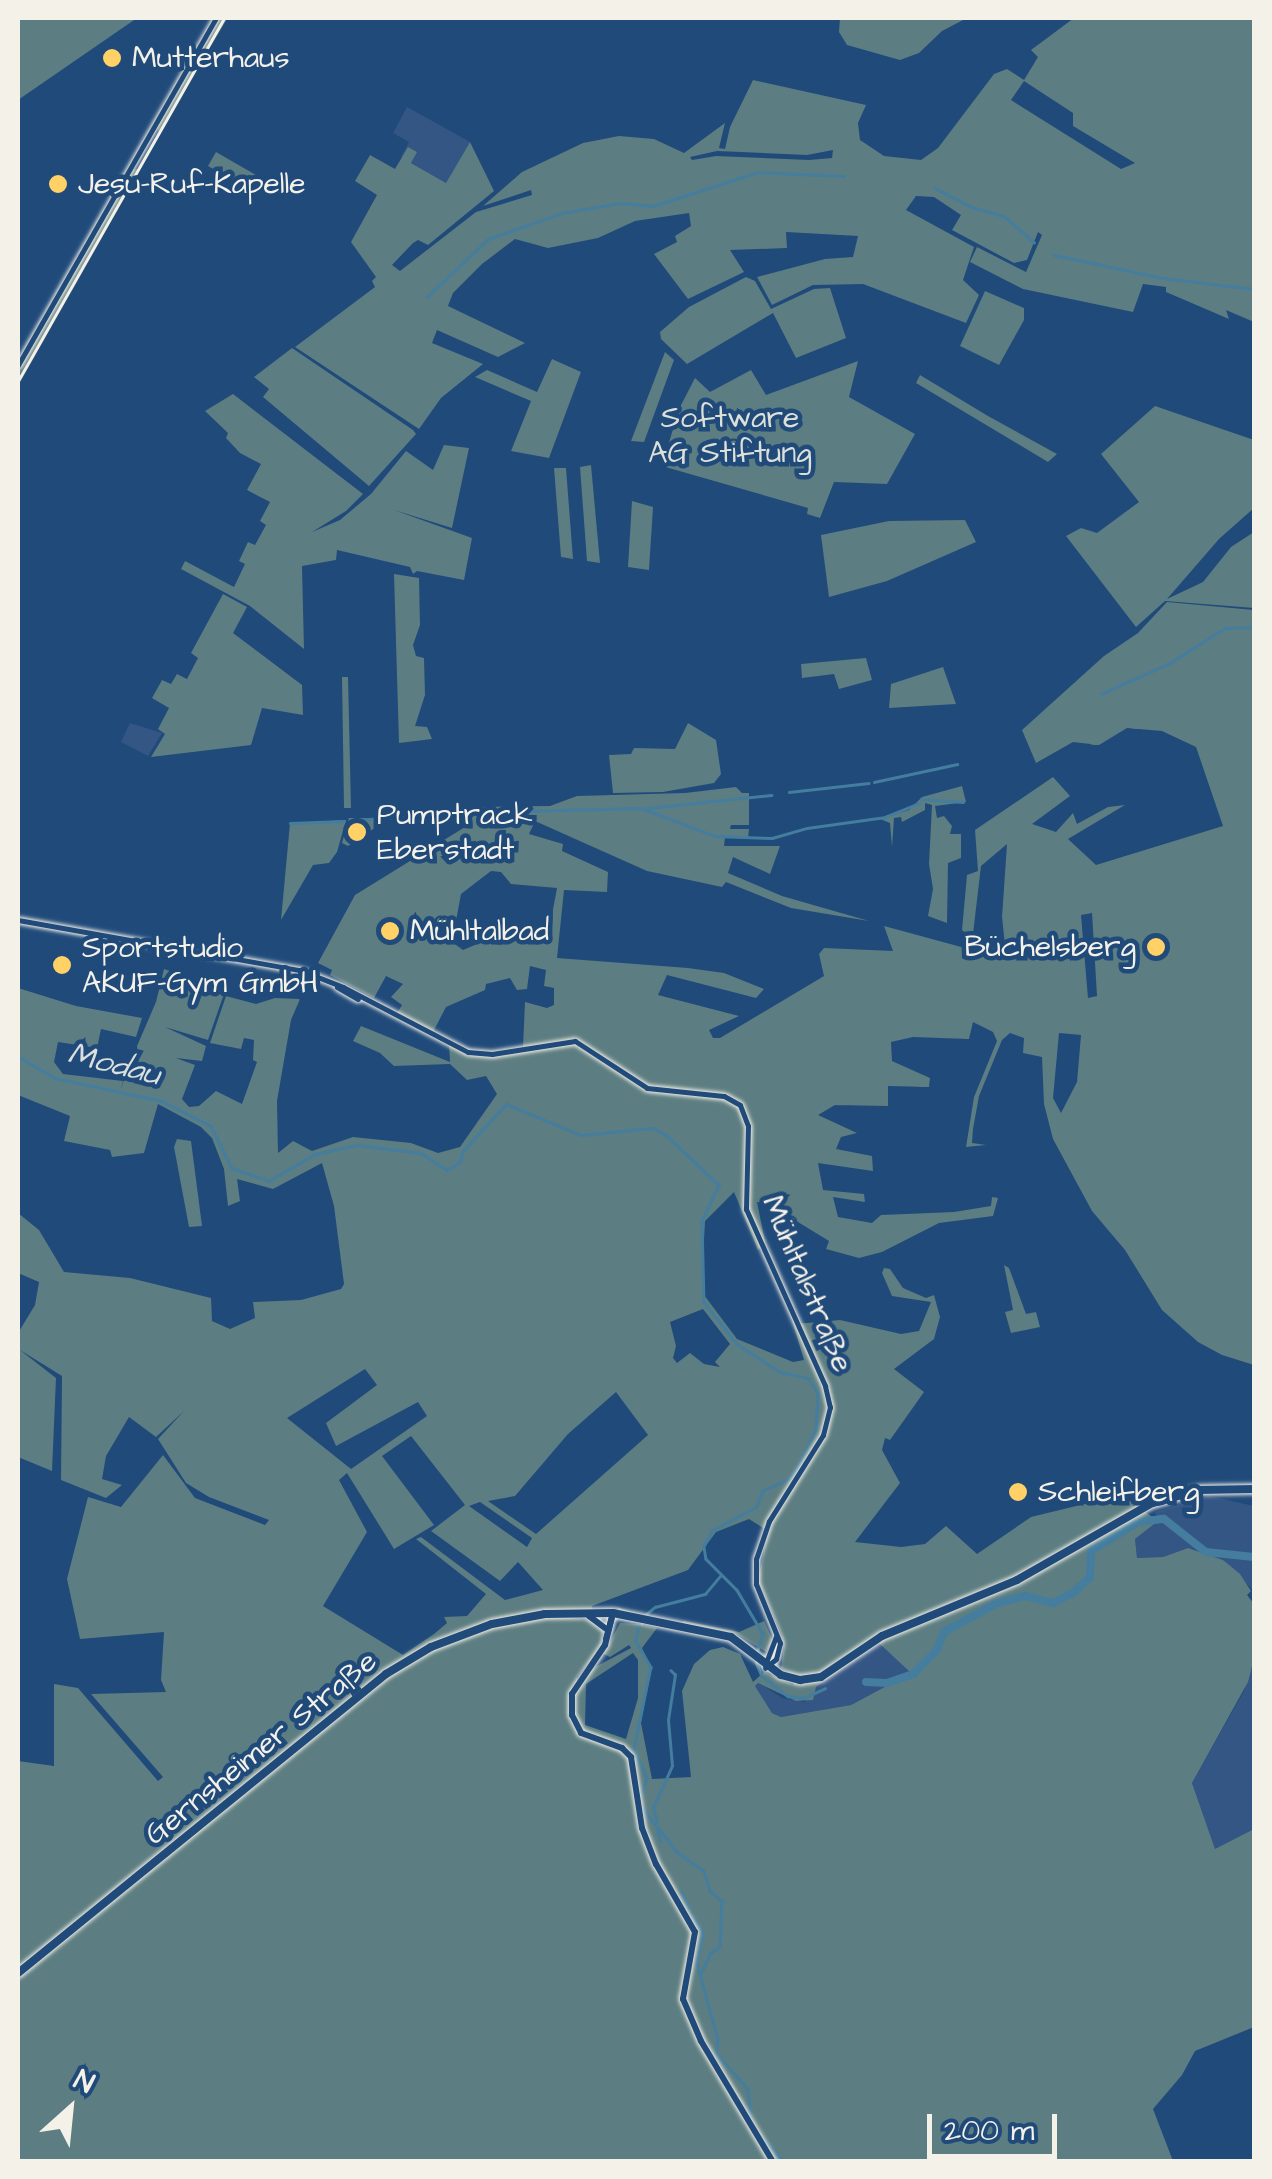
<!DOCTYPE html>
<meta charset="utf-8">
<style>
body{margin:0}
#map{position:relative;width:1272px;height:2179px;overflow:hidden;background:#1f4a7a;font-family:"Architects Daughter",sans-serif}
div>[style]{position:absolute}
.built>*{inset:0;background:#345685}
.green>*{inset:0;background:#5c7d81}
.stream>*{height:2.5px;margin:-1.25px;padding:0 1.25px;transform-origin:1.25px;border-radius:1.25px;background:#447d9e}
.river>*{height:8px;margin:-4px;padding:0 4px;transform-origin:4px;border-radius:4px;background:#447d9e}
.roads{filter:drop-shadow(0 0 2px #f4f1e8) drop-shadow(0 0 2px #f4f1e8)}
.tertiary>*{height:5px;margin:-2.5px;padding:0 2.5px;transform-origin:2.5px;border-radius:2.5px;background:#1f4a7a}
.secondary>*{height:6px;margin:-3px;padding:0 3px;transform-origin:3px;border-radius:3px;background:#1f4a7a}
.primary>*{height:8px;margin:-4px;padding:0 4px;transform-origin:4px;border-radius:4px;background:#1f4a7a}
.tram>*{height:2.5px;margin:-1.25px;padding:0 1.25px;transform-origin:1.25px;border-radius:1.25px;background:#f4f1e8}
.dots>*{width:28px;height:28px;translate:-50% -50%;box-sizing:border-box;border:5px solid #1f4a7a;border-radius:50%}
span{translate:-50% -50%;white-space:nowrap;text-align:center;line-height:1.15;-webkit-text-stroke:9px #1f4a7a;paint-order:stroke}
.poi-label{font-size:30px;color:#f4f1e8}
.left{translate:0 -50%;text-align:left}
.right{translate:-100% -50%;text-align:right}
.park-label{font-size:30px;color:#dde0d9}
.street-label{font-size:30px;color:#f4f1e8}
.water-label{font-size:32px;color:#dae0dd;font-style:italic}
.frame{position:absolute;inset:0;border:20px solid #f4f1e8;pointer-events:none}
.north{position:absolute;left:20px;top:2059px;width:100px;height:100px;-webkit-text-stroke:8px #1f4a7a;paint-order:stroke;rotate:27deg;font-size:28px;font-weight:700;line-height:40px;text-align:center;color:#f4f1e8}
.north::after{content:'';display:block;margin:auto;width:35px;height:45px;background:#f4f1e8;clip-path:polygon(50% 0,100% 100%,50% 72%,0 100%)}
.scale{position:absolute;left:927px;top:2114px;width:130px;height:45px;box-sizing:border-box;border:5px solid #f4f1e8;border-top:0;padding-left:12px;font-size:30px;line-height:35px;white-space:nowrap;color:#f4f1e8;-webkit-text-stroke:8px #1f4a7a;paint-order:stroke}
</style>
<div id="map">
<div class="built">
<div style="clip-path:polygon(407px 107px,470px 142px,446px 183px,401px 157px,409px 142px,393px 133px)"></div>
<div style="clip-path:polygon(130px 723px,162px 733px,148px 756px,121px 742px)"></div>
<div style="clip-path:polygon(1209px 1496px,1254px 1506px,1254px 1591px,1223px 1560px,1188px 1548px,1163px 1557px,1137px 1558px,1135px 1539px,1158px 1521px,1155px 1512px)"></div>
<div style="clip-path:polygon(907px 1629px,912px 1673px,851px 1705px,781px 1717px,772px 1713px,755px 1686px,758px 1682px,782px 1698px,805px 1702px,816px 1687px,853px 1658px)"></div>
<div style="clip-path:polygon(1254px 1658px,1254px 1829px,1215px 1850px,1192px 1783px,1244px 1691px)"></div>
</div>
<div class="green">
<div style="clip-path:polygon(18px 18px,137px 18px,18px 100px)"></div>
<div style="clip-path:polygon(220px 18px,227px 19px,159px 132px,157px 128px)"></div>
<div style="clip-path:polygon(840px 18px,967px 18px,942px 31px,919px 53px,900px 60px,847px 45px,839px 32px)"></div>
<div style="clip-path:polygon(evenodd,1074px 18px,1254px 18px,1254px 322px,1226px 310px,1229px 319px,1166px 292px,1166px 287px,1143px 284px,1133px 312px,1023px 289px,970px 262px,977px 247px,1026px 272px,1042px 235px,1038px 232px,1027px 260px,1014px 263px,952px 230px,961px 215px,934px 197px,916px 196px,906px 210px,974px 247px,963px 280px,979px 295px,966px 323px,863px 284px,813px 285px,772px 305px,757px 277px,825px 259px,853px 257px,858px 236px,786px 232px,787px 248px,730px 250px,744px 272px,688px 299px,654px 254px,677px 242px,675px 236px,691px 226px,689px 213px,635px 221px,598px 238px,548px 248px,515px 239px,482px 264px,453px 293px,448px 306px,525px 343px,498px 357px,437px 330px,432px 343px,483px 364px,441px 398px,419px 429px,295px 347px,375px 287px,372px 281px,376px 277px,351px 242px,377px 195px,355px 181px,370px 155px,395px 169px,408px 147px,417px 152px,411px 163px,446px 183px,470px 142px,494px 191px,428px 245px,418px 240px,413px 243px,392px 265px,400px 271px,476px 212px,532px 195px,531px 190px,483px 206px,522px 172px,583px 143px,619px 136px,654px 139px,684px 153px,725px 123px,719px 148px,725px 149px,730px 127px,753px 80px,866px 105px,858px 123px,860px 140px,884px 156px,921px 160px,938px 148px,994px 74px,1007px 69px,1024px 80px,1038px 57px,1031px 50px,1074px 18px,1024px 81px,1073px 113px,1073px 126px,1135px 163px,1121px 169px,1011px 100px,1024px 81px,1074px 18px,833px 150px,832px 158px,809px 160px,716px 156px,692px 160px,690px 157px,717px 151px,807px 155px,833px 150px)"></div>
<div style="clip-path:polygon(216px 152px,261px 178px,253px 192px,208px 166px)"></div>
<div style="clip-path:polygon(138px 169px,140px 170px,18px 386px,19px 370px,132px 170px)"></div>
<div style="clip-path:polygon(746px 277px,755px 281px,771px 309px,814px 289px,830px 288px,846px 338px,796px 358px,773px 313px,687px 364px,661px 339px,660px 332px,689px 307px)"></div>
<div style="clip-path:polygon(985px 291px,1024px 308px,1024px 320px,999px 365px,960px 346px)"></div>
<div style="clip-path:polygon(292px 348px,413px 430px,416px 434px,369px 486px,263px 397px,269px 389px,254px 377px)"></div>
<div style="clip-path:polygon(665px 352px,674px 360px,644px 442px,631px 441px)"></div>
<div style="clip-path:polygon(552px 359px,581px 372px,549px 458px,511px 451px,531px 401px,475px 377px,487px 370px,537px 392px)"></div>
<div style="clip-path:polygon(858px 361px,849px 397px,915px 434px,887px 484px,834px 482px,820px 518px,807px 514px,808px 508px,662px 466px,679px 409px,695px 378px,710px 392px,751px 370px,766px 395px)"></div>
<div style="clip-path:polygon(920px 375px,988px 416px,1057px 454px,1048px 462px,916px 383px)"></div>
<div style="clip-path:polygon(233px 394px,363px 494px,346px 511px,312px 532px,340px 520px,371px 494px,406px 451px,433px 470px,444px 445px,469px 448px,452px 528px,394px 510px,472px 538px,464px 580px,417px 571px,413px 574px,410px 567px,337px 550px,336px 560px,302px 566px,304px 649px,250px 606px,181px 569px,185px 561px,234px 587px,245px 564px,239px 561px,248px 542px,255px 545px,266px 525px,260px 521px,270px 502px,247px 490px,261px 464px,240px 453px,226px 438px,228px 433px,205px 411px)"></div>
<div style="clip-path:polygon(1155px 406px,1254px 440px,1254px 508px,1219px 539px,1167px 599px,1203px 582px,1231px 547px,1254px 532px,1254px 608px,1165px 601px,1136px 627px,1066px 536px,1081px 528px,1097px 533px,1139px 502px,1101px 454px)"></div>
<div style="clip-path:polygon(591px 465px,600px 563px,587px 561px,580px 467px)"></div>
<div style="clip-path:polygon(554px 468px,566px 468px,573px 559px,561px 557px)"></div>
<div style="clip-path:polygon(632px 501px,653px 507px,649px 570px,628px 567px)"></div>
<div style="clip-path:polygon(965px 520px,976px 542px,887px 581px,829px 597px,821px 535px,889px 521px)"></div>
<div style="clip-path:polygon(394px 574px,419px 578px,420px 625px,413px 645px,416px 656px,424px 658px,425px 695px,415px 726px,427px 727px,432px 739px,399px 743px)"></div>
<div style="clip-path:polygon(223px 594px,247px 607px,233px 633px,302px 685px,303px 715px,262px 708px,251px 745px,151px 757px,165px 734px,158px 729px,169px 708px,152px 698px,162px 680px,171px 684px,177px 674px,187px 679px,198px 658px,191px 653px)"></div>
<div style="clip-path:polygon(evenodd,1167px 602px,1254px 610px,1254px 1365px,1222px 1355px,1198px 1342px,1162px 1310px,1125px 1250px,1092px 1211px,1053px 1139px,1044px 1104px,1042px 1057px,1023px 1053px,1024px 1038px,1010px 1033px,1002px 1040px,979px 1096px,973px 1129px,972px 1143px,986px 1145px,966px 1147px,974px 1097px,997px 1041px,993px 1032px,973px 1022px,969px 1039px,913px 1037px,891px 1042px,892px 1061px,930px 1078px,929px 1087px,888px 1086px,888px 1106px,835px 1105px,818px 1115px,857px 1133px,841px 1137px,836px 1149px,872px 1156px,873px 1171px,818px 1163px,823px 1190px,864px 1194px,865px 1202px,833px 1197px,838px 1217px,872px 1223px,881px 1215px,954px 1212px,991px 1206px,992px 1197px,998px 1198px,993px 1216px,939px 1223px,882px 1252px,859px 1258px,826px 1249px,829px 1241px,793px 1219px,781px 1204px,757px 1202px,765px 1242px,758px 1250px,734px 1192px,705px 1221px,703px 1258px,704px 1295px,737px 1339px,793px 1362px,804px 1360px,786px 1300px,796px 1324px,840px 1320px,901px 1334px,919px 1331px,931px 1302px,892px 1296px,882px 1273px,884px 1268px,890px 1269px,903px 1288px,926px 1298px,934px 1295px,940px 1317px,934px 1339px,894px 1369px,924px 1392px,890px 1440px,885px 1438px,882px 1450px,900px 1483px,855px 1542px,901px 1547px,925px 1544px,946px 1526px,977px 1554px,1031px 1517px,1121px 1495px,1158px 1521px,1135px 1539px,1137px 1558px,1163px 1557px,1188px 1548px,1223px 1560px,1240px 1574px,1251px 1591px,1247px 1595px,1254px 1604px,1254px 1658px,1248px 1682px,1192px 1783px,1215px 1849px,1254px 1829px,1254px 2027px,1195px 2051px,1182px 2075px,1153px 2109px,1173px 2161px,18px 2161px,18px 1761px,54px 1766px,54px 1684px,78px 1688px,158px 1781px,163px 1777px,91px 1694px,166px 1692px,161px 1680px,164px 1632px,80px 1639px,67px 1579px,88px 1497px,121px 1507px,163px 1455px,195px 1498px,265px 1525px,269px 1520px,209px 1497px,186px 1483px,158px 1439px,184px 1411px,156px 1437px,129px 1417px,106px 1456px,102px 1479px,122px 1485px,106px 1498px,61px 1480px,62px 1376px,20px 1350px,56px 1378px,52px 1471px,18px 1457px,18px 1333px,35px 1305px,39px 1282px,18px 1273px,18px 1213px,39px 1230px,64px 1272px,130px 1278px,211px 1298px,212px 1321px,230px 1329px,255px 1318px,253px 1302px,301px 1300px,341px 1289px,344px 1284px,334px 1206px,322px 1163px,273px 1189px,237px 1179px,240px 1201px,228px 1206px,224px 1169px,212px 1138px,201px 1127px,158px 1104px,144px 1153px,112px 1157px,110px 1150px,64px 1141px,70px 1116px,18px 1095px,18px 988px,76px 1006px,142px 1018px,136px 1037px,101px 1029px,97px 1048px,58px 1042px,54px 1062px,63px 1074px,123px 1081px,121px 1089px,126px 1073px,139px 1061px,137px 1046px,156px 1002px,164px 969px,225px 991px,208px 1040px,165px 1027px,206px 1046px,202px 1061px,176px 1058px,195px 1065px,182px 1099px,189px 1107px,199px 1106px,216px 1091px,242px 1104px,257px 1062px,253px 1060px,254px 1040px,244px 1038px,241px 1049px,210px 1043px,226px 996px,256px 1004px,275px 998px,300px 999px,291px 1020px,277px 1101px,278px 1153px,293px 1141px,312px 1151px,353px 1137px,411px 1143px,438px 1153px,460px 1147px,497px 1094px,486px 1076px,467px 1080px,450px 1064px,394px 1066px,380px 1053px,353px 1041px,361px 1026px,450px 1062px,449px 1043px,483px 1054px,523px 1047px,525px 1002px,547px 1008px,554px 1005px,554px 988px,544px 986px,546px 970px,530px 966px,527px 989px,517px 990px,510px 978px,486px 984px,485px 990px,446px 1007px,432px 1034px,396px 1015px,402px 1005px,391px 997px,403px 984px,386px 976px,374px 998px,330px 975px,332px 970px,318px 963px,355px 895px,465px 827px,457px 818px,416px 817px,405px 823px,401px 816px,477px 812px,508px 821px,525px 818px,490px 815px,478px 807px,550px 806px,577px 796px,685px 793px,736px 787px,742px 793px,749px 793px,749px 825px,731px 825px,730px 829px,749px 829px,748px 838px,725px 837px,724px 846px,780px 846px,770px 874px,733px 857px,728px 873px,782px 896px,869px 921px,791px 908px,726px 882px,722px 887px,647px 871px,535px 821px,529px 834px,563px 844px,562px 851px,608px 872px,607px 892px,564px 890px,557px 958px,688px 968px,724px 973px,764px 989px,756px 998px,667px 975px,658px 995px,739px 1016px,709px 1030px,713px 1038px,720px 1038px,824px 976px,819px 954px,824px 948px,893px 951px,884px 926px,987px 954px,962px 930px,967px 875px,978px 871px,975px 830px,1053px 777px,1070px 796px,1032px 824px,1056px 832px,1073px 813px,1077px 824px,1108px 807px,1125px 805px,1068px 839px,1096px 865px,1223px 826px,1196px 747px,1162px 731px,1127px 728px,1099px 745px,1073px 742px,1036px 763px,1022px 730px,1104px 656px,1138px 633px,1167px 602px,1007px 844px,1002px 917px,1005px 945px,973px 934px,981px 866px,1007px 844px,1167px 602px,491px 871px,501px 872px,511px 884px,557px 888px,549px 931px,542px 938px,501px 934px,463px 950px,452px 942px,461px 894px,491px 871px,1167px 602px,1092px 913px,1097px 996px,1088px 998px,1081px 915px,1092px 913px,1167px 602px,1059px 1033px,1081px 1035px,1077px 1082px,1061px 1113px,1053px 1098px,1059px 1033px,1167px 602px,703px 1309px,730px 1344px,715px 1362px,720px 1367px,704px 1364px,690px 1353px,677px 1363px,673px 1358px,676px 1346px,670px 1322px,703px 1309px,1167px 602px,365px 1369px,377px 1385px,326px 1423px,336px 1446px,418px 1402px,427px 1416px,351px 1469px,287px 1418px,365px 1369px,1167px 602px,616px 1392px,648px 1435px,536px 1534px,488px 1501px,515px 1496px,568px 1434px,616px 1392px,1167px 602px,411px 1436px,465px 1505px,431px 1531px,500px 1581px,518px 1562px,543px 1590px,505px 1600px,421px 1537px,416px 1539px,486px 1594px,467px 1616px,444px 1617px,447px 1623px,434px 1634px,403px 1655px,323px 1606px,367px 1532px,339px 1480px,347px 1473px,394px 1549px,434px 1525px,382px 1456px,411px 1436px,1167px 602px,480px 1502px,532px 1538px,527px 1547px,469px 1506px,480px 1502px,1167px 602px,749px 1519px,768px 1531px,758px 1580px,781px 1633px,784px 1647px,781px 1668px,795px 1676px,793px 1685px,764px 1672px,753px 1682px,740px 1654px,723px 1647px,710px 1650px,694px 1664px,682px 1691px,691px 1777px,652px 1779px,641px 1723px,651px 1668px,642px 1648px,657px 1628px,643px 1625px,648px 1618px,617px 1607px,620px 1612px,646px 1618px,641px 1624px,620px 1623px,604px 1654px,610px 1657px,629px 1645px,631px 1648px,597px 1666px,577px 1683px,577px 1677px,601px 1647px,603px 1629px,596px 1621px,561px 1617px,560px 1611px,593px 1610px,592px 1606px,688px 1570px,716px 1532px,749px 1519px,1167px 602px,879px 1643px,911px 1673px,851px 1705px,781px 1717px,772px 1713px,755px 1686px,758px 1683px,796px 1701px,813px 1700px,816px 1687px,879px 1643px,1167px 602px,633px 1653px,638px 1660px,638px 1698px,626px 1739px,585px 1725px,586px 1684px,633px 1653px)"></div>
<div style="clip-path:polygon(866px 658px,872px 680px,839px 689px,834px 674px,802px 678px,801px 664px)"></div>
<div style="clip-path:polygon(943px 667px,956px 704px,889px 708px,891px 684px)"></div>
<div style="clip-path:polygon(342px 677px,348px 677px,351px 808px,344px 808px)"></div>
<div style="clip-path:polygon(688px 723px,716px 740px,721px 774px,714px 783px,663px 792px,613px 793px,609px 755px,631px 754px,634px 748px,675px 749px)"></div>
<div style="clip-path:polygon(962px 786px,966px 802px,935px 806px,937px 818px,944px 816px,952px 826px,950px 834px,961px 834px,961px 858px,948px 863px,947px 923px,928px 916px,933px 889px,929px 864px,932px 805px,925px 803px,925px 810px,902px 822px,901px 817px,894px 818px,892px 847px,890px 823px,880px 819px,909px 810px,922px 797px)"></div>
<div style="clip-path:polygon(349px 818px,384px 818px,385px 821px,348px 846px,342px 843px)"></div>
<div style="clip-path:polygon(346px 820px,337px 852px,329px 863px,313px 865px,281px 920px,290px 823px)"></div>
<div style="clip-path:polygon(177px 1139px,191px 1141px,202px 1226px,189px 1227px,174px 1147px)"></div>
<div style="clip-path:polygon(1004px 1265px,1009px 1268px,1026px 1314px,1036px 1312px,1040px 1327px,1011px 1333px,1005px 1312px,1013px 1310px)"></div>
<div style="clip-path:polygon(684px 1621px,739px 1632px,764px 1621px,773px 1641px,766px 1652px,737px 1634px,681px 1623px)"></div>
</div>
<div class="stream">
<div style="left:935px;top:188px;width:42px;rotate:27.2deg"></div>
<div style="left:972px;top:207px;width:33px;rotate:16deg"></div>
<div style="left:1004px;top:216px;width:40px;rotate:41deg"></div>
<div style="left:1054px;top:255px;width:111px;rotate:11.9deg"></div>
<div style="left:1163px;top:278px;width:92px;rotate:6.9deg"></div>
<div style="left:427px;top:297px;width:84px;rotate:-43.6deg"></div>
<div style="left:488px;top:239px;width:78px;rotate:-19.4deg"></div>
<div style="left:562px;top:213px;width:59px;rotate:-9.8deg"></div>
<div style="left:620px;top:203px;width:33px;rotate:5deg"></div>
<div style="left:653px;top:206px;width:110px;rotate:-17.9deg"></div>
<div style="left:758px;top:172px;width:86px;rotate:2.7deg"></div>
<div style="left:1101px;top:694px;width:76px;rotate:-24.2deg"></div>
<div style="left:1170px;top:663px;width:65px;rotate:-32.5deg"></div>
<div style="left:1225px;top:628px;width:29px;rotate:-2deg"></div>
<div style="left:874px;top:782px;width:85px;rotate:-12.2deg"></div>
<div style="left:789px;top:792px;width:80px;rotate:-6.5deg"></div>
<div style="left:921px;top:799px;width:42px;rotate:4.1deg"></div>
<div style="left:648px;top:808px;width:124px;rotate:-6deg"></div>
<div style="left:482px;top:812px;width:159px;rotate:-1.4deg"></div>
<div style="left:641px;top:808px;width:79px;rotate:20.7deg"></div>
<div style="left:715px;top:836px;width:57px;rotate:2deg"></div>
<div style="left:772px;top:838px;width:36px;rotate:-16deg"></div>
<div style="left:807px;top:828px;width:79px;rotate:-8deg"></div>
<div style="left:885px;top:817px;width:37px;rotate:-22deg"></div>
<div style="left:353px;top:820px;width:122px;rotate:-3.8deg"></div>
<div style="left:290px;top:823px;width:54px;rotate:-2.1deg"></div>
<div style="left:18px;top:1056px;width:43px;rotate:30.7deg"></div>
<div style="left:55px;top:1078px;width:109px;rotate:12.1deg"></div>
<div style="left:162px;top:1101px;width:55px;rotate:27deg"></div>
<div style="left:211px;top:1126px;width:47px;rotate:63.4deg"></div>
<div style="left:232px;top:1168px;width:39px;rotate:19deg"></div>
<div style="left:269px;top:1181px;width:53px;rotate:-30.4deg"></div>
<div style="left:315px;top:1154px;width:43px;rotate:-12.1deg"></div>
<div style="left:357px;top:1145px;width:64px;rotate:7.1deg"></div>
<div style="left:421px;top:1153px;width:31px;rotate:33deg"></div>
<div style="left:447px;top:1170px;width:15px;rotate:-32deg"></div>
<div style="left:460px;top:1162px;width:11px;rotate:-75deg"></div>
<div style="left:463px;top:1151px;width:64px;rotate:-47.5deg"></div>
<div style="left:506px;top:1104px;width:81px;rotate:22.5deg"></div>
<div style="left:581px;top:1135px;width:72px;rotate:-5.6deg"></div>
<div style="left:653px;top:1128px;width:15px;rotate:28deg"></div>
<div style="left:666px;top:1135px;width:73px;rotate:43.3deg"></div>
<div style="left:719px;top:1185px;width:40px;rotate:115deg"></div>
<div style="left:702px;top:1221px;width:81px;rotate:88.6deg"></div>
<div style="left:704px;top:1302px;width:53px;rotate:51.8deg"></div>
<div style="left:737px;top:1344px;width:51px;rotate:33.1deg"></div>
<div style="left:780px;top:1372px;width:29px;rotate:12deg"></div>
<div style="left:808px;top:1378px;width:18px;rotate:56deg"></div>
<div style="left:818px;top:1393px;width:37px;rotate:93deg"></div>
<div style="left:816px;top:1430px;width:43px;rotate:116deg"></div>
<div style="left:797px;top:1469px;width:12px;rotate:125deg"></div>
<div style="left:790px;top:1479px;width:30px;rotate:156deg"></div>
<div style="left:763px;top:1491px;width:17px;rotate:111deg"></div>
<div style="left:757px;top:1507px;width:51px;rotate:151.9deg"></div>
<div style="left:712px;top:1531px;width:18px;rotate:117deg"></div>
<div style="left:704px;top:1547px;width:12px;rotate:81deg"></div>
<div style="left:706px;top:1559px;width:44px;rotate:45deg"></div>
<div style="left:737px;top:1590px;width:51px;rotate:59.4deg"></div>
<div style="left:763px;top:1634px;width:21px;rotate:107deg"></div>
<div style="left:645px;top:1615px;width:13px;rotate:-39deg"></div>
<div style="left:655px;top:1607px;width:52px;rotate:-14.6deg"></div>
<div style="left:705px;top:1594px;width:23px;rotate:-50deg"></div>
<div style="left:635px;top:1641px;width:16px;rotate:-76deg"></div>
<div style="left:637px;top:1643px;width:28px;rotate:60deg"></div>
<div style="left:651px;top:1667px;width:84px;rotate:101.7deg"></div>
<div style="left:634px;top:1749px;width:32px;rotate:66deg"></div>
<div style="left:647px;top:1778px;width:23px;rotate:108deg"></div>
<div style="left:756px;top:1662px;width:15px;rotate:67deg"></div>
<div style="left:762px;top:1676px;width:33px;rotate:38deg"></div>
<div style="left:788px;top:1696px;width:16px;rotate:7deg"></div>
<div style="left:804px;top:1698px;width:23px;rotate:-25deg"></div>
<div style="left:642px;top:1807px;width:57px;rotate:52.1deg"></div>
<div style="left:677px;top:1852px;width:33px;rotate:35deg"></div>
<div style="left:704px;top:1871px;width:21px;rotate:73deg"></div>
<div style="left:710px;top:1891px;width:16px;rotate:40deg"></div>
<div style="left:722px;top:1901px;width:46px;rotate:92.5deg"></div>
<div style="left:720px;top:1947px;width:11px;rotate:146deg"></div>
<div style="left:711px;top:1953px;width:23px;rotate:115deg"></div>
<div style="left:657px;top:1822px;width:15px;rotate:-106deg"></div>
<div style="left:653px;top:1808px;width:46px;rotate:-65.7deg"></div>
<div style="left:672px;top:1766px;width:46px;rotate:-95deg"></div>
<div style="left:668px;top:1720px;width:46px;rotate:-81.2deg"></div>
<div style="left:675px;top:1675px;width:6px;rotate:-135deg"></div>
<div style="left:658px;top:1830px;width:12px;rotate:76deg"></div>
<div style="left:681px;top:1891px;width:19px;rotate:65deg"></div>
<div style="left:692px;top:1912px;width:1px;rotate:90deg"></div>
<div style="left:695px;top:1919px;width:15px;rotate:58deg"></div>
<div style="left:703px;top:1932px;width:32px;rotate:101deg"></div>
<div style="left:697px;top:1963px;width:80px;rotate:74.7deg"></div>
<div style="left:718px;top:2040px;width:13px;rotate:99deg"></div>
<div style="left:716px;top:2053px;width:48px;rotate:48.4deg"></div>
<div style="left:748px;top:2089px;width:29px;rotate:84deg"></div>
<div style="left:759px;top:2133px;width:38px;rotate:49deg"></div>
</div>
<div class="river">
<div style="left:866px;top:1682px;width:21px;rotate:3deg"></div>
<div style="left:887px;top:1683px;width:28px;rotate:-19deg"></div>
<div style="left:913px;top:1674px;width:34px;rotate:-45deg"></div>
<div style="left:937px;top:1650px;width:19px;rotate:-69deg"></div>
<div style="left:944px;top:1632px;width:60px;rotate:-28.7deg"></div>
<div style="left:997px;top:1603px;width:30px;rotate:-14deg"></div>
<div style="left:1026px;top:1596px;width:28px;rotate:15deg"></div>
<div style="left:1053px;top:1603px;width:22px;rotate:-27deg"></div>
<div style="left:1073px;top:1593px;width:23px;rotate:-43deg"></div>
<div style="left:1090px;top:1577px;width:26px;rotate:-88deg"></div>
<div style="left:1091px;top:1551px;width:55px;rotate:-31.7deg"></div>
<div style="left:1138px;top:1522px;width:26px;rotate:-7deg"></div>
<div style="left:1164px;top:1519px;width:53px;rotate:38.2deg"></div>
<div style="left:1206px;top:1552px;width:48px;rotate:5.9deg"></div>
</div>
<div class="roads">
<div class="tertiary">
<div style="left:18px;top:365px;width:400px;rotate:-60.3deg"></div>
<div style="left:18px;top:920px;width:286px;rotate:10.1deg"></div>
<div style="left:300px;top:970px;width:46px;rotate:21.6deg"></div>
<div style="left:343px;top:987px;width:141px;rotate:27.5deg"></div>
<div style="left:468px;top:1052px;width:24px;rotate:5deg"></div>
<div style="left:492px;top:1054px;width:84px;rotate:-8.9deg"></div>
<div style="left:575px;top:1041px;width:86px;rotate:33.1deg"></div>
<div style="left:647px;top:1088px;width:77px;rotate:5.9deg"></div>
<div style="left:724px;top:1096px;width:18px;rotate:29deg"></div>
<div style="left:740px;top:1105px;width:22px;rotate:69deg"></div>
<div style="left:748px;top:1126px;width:83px;rotate:91.4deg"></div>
<div style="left:746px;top:1209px;width:194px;rotate:65.9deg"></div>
<div style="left:825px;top:1386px;width:22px;rotate:77deg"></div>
<div style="left:830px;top:1407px;width:29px;rotate:104deg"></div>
<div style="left:823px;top:1435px;width:102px;rotate:122.1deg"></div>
<div style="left:769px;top:1521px;width:40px;rotate:108.9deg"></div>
<div style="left:756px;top:1559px;width:25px;rotate:90deg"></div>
<div style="left:756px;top:1584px;width:64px;rotate:67.9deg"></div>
<div style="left:780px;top:1643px;width:16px;rotate:104deg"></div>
<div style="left:776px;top:1659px;width:14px;rotate:141deg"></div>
<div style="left:337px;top:987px;width:24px;rotate:30deg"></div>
<div style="left:765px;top:1665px;width:31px;rotate:-69deg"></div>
</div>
<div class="secondary">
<div style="left:613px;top:1613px;width:33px;rotate:104deg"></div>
<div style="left:605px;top:1645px;width:59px;rotate:124deg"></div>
<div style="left:572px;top:1694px;width:21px;rotate:90deg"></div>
<div style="left:572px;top:1715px;width:20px;rotate:63deg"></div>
<div style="left:581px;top:1733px;width:44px;rotate:20.1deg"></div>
<div style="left:622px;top:1748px;width:13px;rotate:45deg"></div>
<div style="left:631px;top:1757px;width:72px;rotate:81.2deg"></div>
<div style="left:642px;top:1828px;width:39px;rotate:69deg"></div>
<div style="left:656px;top:1864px;width:78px;rotate:60.2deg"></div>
<div style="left:695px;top:1932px;width:68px;rotate:100.2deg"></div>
<div style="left:683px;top:1999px;width:46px;rotate:66.8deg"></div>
<div style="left:701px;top:2041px;width:141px;rotate:59.2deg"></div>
<div style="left:589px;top:1616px;width:21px;rotate:37deg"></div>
<div style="left:606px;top:1639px;width:27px;rotate:-75deg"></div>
</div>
<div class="primary">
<div style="left:821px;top:1677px;width:73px;rotate:-33.9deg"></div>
<div style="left:882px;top:1636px;width:146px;rotate:-22.5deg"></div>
<div style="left:1017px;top:1580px;width:153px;rotate:-29.7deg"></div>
<div style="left:1150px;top:1504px;width:51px;rotate:-15.9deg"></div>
<div style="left:1199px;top:1490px;width:55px;rotate:-1deg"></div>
<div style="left:18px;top:1973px;width:474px;rotate:-39.1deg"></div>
<div style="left:386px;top:1674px;width:52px;rotate:-31deg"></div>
<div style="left:431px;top:1647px;width:65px;rotate:-20.7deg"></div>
<div style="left:492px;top:1624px;width:54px;rotate:-10.7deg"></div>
<div style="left:545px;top:1614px;width:68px;rotate:-0.8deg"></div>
<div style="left:613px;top:1613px;width:120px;rotate:11.5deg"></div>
<div style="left:731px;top:1637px;width:63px;rotate:37.2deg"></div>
<div style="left:781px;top:1675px;width:20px;rotate:15deg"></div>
<div style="left:800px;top:1680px;width:21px;rotate:-8deg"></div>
</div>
</div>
<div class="tram">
<div style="left:18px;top:381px;width:417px;rotate:-60.4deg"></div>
</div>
<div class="dots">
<div style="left:112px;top:58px;background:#ffd166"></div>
<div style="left:58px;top:184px;background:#ffd166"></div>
<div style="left:357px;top:832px;background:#ffd166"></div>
<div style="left:390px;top:931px;background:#ffd166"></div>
<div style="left:1156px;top:947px;background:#ffd166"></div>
<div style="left:62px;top:965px;background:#ffd166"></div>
<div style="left:1018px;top:1492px;background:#ffd166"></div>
</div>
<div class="poi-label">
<span class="left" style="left:132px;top:58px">Mutterhaus</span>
<span class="left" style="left:78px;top:184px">Jesu-Ruf-Kapelle</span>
<span class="left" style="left:377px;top:832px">Pumptrack<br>Eberstadt</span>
<span class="left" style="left:410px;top:931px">Mühltalbad</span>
<span class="right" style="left:1136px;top:947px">Büchelsberg</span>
<span class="left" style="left:82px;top:965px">Sportstudio<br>AKUF–Gym GmbH</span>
<span class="left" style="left:1038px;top:1492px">Schleifberg</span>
</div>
<div class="park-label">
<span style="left:730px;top:435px">Software<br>AG Stiftung</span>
</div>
<div class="street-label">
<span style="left:807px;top:1284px;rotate:67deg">Mühltalstraße</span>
<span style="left:261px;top:1748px;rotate:-39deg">Gernsheimer Straße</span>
</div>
<div class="water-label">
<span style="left:114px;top:1065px;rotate:14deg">Modau</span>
</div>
<div class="frame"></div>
<div class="north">N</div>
<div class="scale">200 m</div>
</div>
